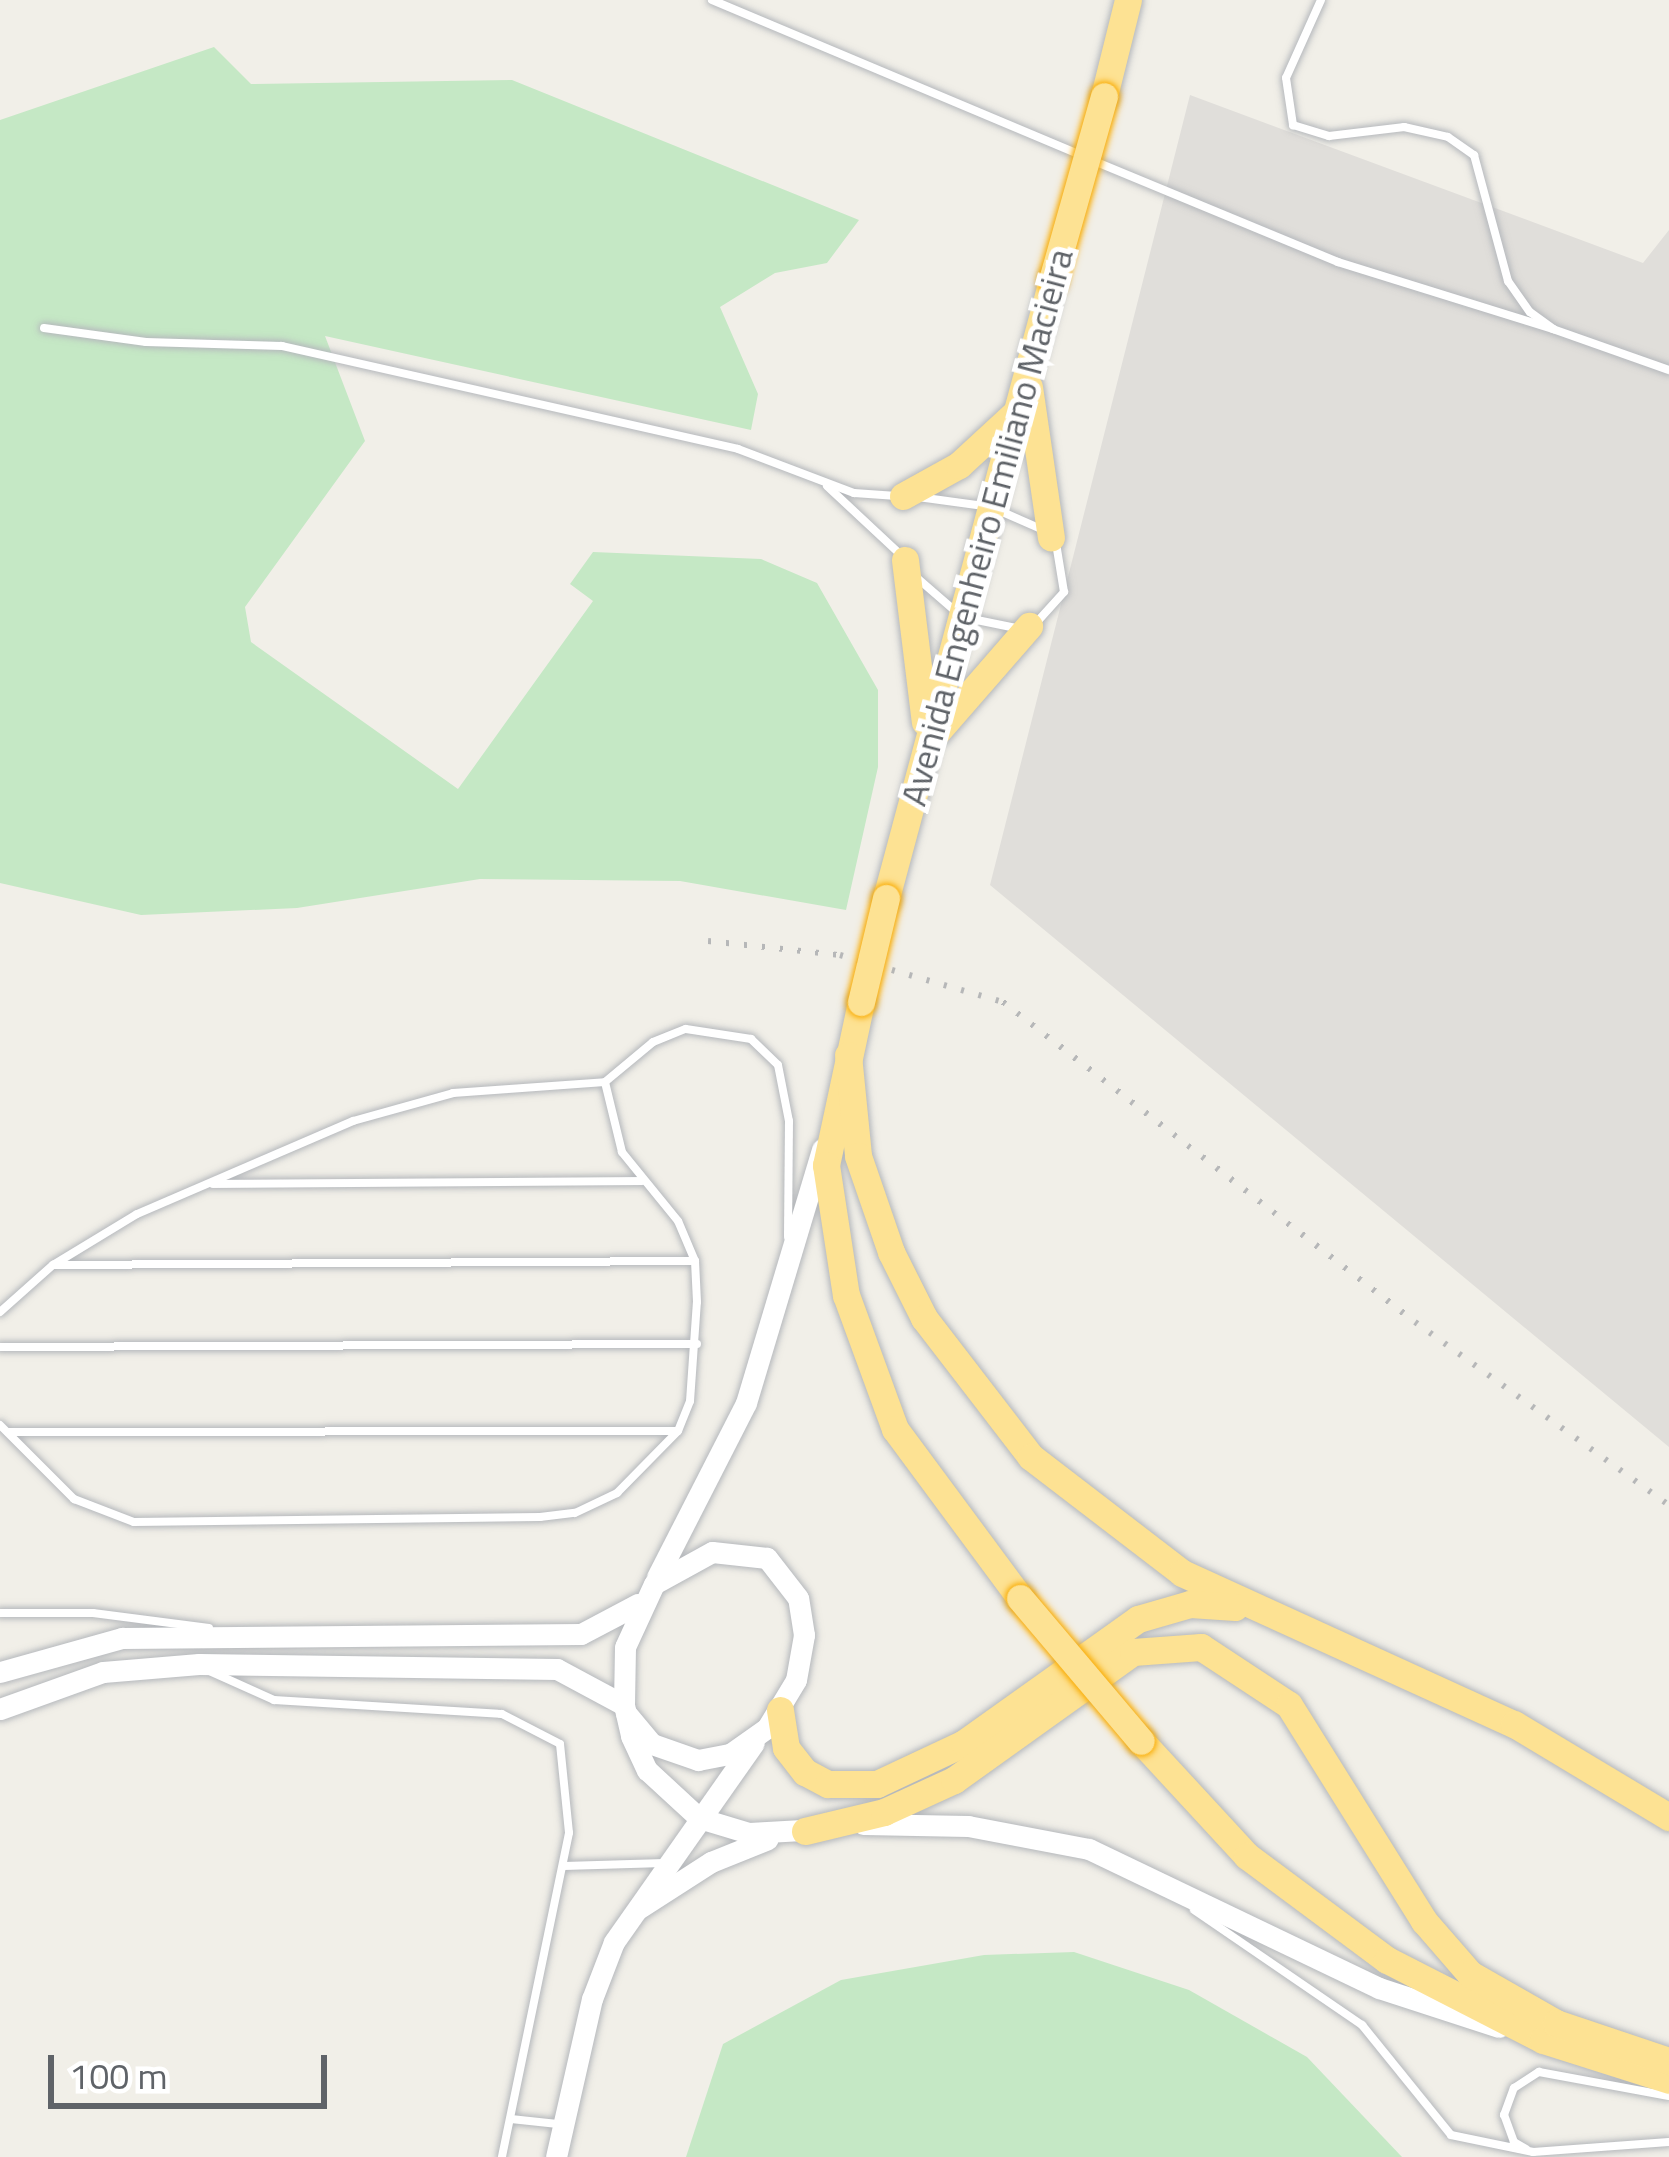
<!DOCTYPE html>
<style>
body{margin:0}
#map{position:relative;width:1669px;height:2157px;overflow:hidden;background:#f1efe8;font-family:"Titillium Web",sans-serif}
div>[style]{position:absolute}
.industrial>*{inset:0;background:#e0deda}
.green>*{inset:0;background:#c5e8c5}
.roads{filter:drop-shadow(0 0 3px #b5b8bc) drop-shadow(0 0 3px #b5b8bc)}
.lane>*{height:8px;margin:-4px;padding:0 4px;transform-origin:4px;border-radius:4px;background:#fff}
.secondary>*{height:21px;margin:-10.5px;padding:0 10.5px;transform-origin:10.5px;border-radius:10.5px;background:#fff}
.highway>*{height:27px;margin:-13.5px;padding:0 13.5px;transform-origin:13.5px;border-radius:13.5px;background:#fde293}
.rail>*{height:6px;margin-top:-3px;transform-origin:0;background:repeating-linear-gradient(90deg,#b6b7b8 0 3px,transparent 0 18px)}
.bridges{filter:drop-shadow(0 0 3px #f9ab00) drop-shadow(0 0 3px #f9ab00)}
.highway-bridge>*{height:27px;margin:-13.5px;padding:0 13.5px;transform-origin:13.5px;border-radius:13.5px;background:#fde293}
span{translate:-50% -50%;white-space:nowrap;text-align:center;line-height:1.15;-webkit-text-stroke:10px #fff;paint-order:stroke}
.street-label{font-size:36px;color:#5f6368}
.scale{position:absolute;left:48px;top:2055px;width:279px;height:54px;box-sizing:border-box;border:6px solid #5f6368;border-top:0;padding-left:15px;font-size:36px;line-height:42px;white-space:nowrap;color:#5f6368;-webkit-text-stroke:9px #fff;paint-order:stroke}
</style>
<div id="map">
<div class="industrial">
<div style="clip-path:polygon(1190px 95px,1643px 263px,1669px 230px,1669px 1447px,990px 885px)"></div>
</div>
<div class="green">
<div style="clip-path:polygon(214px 47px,251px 84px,512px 80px,859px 220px,827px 263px,775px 273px,720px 307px,758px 394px,751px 430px,325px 336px,365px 441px,245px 607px,251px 642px,458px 789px,593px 601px,570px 584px,593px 552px,761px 559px,817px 583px,878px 690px,878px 767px,846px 910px,680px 881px,480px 879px,297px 908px,141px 915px,0 883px,0 120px)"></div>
<div style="clip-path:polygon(1074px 1952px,1189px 1990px,1307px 2057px,1402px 2157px,686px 2157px,723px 2044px,841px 1980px,984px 1955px)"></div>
</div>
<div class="roads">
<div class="lane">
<div style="left:712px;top:0;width:400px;rotate:22.8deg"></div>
<div style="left:1321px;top:0;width:85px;rotate:114.2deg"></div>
<div style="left:1286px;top:78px;width:48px;rotate:81.5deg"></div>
<div style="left:1293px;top:125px;width:38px;rotate:17deg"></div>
<div style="left:1329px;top:136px;width:76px;rotate:-6.8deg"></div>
<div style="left:1404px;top:127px;width:45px;rotate:12.8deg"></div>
<div style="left:1448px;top:137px;width:32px;rotate:35deg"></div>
<div style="left:1474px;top:155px;width:131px;rotate:74.9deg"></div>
<div style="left:1508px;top:281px;width:38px;rotate:55deg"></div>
<div style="left:1530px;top:312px;width:29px;rotate:36deg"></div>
<div style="left:1553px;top:329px;width:123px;rotate:19.5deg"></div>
<div style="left:1094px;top:161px;width:264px;rotate:22.5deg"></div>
<div style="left:1338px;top:262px;width:225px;rotate:17.3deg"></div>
<div style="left:44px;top:328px;width:103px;rotate:7.8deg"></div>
<div style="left:146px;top:342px;width:136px;rotate:1.7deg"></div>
<div style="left:282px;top:346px;width:467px;rotate:12.7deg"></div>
<div style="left:738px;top:449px;width:124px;rotate:20.8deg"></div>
<div style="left:854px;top:493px;width:43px;rotate:4deg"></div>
<div style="left:827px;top:486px;width:101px;rotate:43deg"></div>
<div style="left:918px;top:497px;width:74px;rotate:7.8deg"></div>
<div style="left:991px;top:507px;width:55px;rotate:23.7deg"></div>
<div style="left:916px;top:577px;width:50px;rotate:41deg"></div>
<div style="left:967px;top:618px;width:50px;rotate:11.5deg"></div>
<div style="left:1036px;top:623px;width:42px;rotate:-47.9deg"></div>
<div style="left:1064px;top:592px;width:50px;rotate:-99.3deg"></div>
<div style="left:213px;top:1184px;width:429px;rotate:-0.4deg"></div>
<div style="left:54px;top:1265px;width:641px;rotate:-0.36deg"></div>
<div style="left:0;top:1312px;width:71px;rotate:-41.6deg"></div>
<div style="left:53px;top:1265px;width:98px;rotate:-31.3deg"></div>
<div style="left:137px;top:1214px;width:235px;rotate:-23.3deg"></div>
<div style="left:353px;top:1121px;width:104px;rotate:-15.6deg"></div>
<div style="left:453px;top:1093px;width:152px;rotate:-4.1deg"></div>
<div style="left:605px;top:1082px;width:62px;rotate:-39.8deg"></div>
<div style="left:653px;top:1042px;width:35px;rotate:-22deg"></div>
<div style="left:686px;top:1029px;width:66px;rotate:8.7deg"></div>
<div style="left:751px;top:1039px;width:37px;rotate:44deg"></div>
<div style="left:778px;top:1065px;width:57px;rotate:78.9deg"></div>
<div style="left:789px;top:1121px;width:116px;rotate:90.5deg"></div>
<div style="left:0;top:1347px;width:697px;rotate:-0.25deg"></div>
<div style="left:0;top:1425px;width:105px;rotate:45deg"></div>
<div style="left:74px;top:1499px;width:64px;rotate:21deg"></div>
<div style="left:134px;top:1522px;width:406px;rotate:-0.7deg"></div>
<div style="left:540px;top:1517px;width:35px;rotate:-7deg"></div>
<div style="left:575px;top:1513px;width:47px;rotate:-25.5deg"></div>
<div style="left:617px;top:1493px;width:87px;rotate:-45.5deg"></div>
<div style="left:678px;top:1431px;width:32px;rotate:-68deg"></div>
<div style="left:690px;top:1401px;width:99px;rotate:-86deg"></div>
<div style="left:697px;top:1302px;width:41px;rotate:-92.8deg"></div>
<div style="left:695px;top:1261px;width:43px;rotate:-113deg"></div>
<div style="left:678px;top:1221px;width:89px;rotate:-129.1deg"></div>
<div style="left:622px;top:1152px;width:72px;rotate:-103.7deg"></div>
<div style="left:8px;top:1432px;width:669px;rotate:-0.09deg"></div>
<div style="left:0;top:1613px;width:93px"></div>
<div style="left:93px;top:1613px;width:117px;rotate:7.4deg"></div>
<div style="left:205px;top:1669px;width:76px;rotate:24.2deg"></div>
<div style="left:274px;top:1700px;width:228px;rotate:3.5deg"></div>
<div style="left:502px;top:1714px;width:65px;rotate:27.3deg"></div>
<div style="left:560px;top:1744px;width:89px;rotate:84.2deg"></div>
<div style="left:569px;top:1833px;width:331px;rotate:101.7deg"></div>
<div style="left:564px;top:1866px;width:100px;rotate:-1.7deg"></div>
<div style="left:1194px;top:1910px;width:204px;rotate:34.4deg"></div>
<div style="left:1362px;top:2025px;width:141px;rotate:51deg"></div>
<div style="left:1451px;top:2135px;width:84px;rotate:11.7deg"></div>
<div style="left:1533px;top:2152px;width:136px;rotate:-4.2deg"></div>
<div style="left:511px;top:2119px;width:47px;rotate:6.1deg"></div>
<div style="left:1526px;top:2149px;width:14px;rotate:-150deg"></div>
<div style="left:1514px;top:2142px;width:29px;rotate:-110deg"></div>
<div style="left:1504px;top:2115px;width:29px;rotate:-70deg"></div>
<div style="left:1514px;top:2088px;width:30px;rotate:-33deg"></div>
<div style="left:1539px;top:2072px;width:132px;rotate:10.5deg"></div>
</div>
<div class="secondary">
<div style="left:657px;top:1577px;width:195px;rotate:-62.9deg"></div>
<div style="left:746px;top:1403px;width:265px;rotate:-73.3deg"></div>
<div style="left:0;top:1672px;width:127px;rotate:-15.6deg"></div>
<div style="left:122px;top:1638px;width:459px;rotate:-0.5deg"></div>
<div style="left:581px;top:1634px;width:64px;rotate:-27.8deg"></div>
<div style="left:0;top:1709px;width:109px;rotate:-19.8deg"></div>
<div style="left:103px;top:1672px;width:96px;rotate:-4.8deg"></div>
<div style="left:199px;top:1664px;width:358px;rotate:0.8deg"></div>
<div style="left:557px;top:1669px;width:76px;rotate:28.2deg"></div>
<div style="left:626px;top:1713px;width:40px;rotate:50deg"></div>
<div style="left:652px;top:1744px;width:49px;rotate:19.2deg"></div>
<div style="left:698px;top:1760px;width:33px;rotate:-11deg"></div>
<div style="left:730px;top:1754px;width:45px;rotate:-35.1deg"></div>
<div style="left:767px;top:1728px;width:56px;rotate:-58.9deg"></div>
<div style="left:796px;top:1680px;width:46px;rotate:-79.9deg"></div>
<div style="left:804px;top:1635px;width:37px;rotate:-99deg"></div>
<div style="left:798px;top:1598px;width:51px;rotate:-127.8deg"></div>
<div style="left:767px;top:1558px;width:55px;rotate:-173.8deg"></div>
<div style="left:712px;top:1552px;width:66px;rotate:151.1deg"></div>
<div style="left:654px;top:1584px;width:69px;rotate:114.7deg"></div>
<div style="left:625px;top:1647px;width:58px;rotate:91deg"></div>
<div style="left:624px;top:1705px;width:32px;rotate:77deg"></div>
<div style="left:631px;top:1736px;width:38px;rotate:65deg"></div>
<div style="left:647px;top:1770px;width:71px;rotate:42.7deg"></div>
<div style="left:699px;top:1818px;width:52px;rotate:16.7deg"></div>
<div style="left:749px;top:1833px;width:71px;rotate:-3.2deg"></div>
<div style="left:863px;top:1824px;width:105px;rotate:1.1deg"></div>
<div style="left:968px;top:1826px;width:123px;rotate:10.8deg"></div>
<div style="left:1089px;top:1849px;width:322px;rotate:25.6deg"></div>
<div style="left:1379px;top:1988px;width:126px;rotate:18deg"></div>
<div style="left:638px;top:1909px;width:87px;rotate:-32.8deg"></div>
<div style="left:711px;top:1862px;width:61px;rotate:-22deg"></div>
<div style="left:556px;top:2157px;width:162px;rotate:-77.2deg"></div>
<div style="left:592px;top:1999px;width:61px;rotate:-68.9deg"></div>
<div style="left:614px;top:1942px;width:243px;rotate:-54.9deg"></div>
</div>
<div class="highway">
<div style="left:1104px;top:96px;width:99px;rotate:-76deg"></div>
<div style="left:1029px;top:387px;width:152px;rotate:81.7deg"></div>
<div style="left:903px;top:496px;width:64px;rotate:-29deg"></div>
<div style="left:959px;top:465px;width:75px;rotate:-42.8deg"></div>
<div style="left:905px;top:560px;width:163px;rotate:83deg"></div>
<div style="left:936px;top:733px;width:142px;rotate:-49deg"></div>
<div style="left:886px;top:898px;width:640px;rotate:-74.96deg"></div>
<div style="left:861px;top:1002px;width:167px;rotate:102.1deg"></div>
<div style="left:826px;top:1165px;width:132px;rotate:81.3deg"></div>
<div style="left:846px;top:1295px;width:143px;rotate:69.9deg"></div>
<div style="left:895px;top:1429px;width:210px;rotate:53.5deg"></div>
<div style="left:848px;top:1055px;width:101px;rotate:84.3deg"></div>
<div style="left:858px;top:1156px;width:102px;rotate:71deg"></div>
<div style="left:891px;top:1252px;width:74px;rotate:63.4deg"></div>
<div style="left:924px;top:1318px;width:175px;rotate:52.4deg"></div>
<div style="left:1031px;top:1457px;width:190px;rotate:37.5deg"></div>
<div style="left:1182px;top:1573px;width:365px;rotate:24.5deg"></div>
<div style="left:1514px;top:1724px;width:181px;rotate:31deg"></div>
<div style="left:780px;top:1710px;width:38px;rotate:81deg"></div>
<div style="left:786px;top:1748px;width:31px;rotate:52deg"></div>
<div style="left:805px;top:1772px;width:26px;rotate:28deg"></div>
<div style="left:828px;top:1784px;width:49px"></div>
<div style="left:877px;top:1784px;width:96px;rotate:-25.2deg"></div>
<div style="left:964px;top:1743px;width:214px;rotate:-35.5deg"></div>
<div style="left:1138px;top:1619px;width:54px;rotate:-16.1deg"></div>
<div style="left:1190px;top:1604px;width:45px;rotate:3.8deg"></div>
<div style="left:1141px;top:1741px;width:156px;rotate:47.3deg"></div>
<div style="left:1247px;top:1856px;width:174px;rotate:36.6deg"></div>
<div style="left:1387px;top:1960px;width:175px;rotate:27.1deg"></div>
<div style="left:1543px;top:2040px;width:132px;rotate:17.6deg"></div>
<div style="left:805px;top:1831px;width:81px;rotate:-13.5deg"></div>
<div style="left:884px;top:1812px;width:77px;rotate:-24.6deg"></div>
<div style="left:954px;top:1780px;width:220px;rotate:-35.6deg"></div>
<div style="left:1133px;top:1652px;width:68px;rotate:-4.2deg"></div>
<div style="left:1201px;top:1647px;width:105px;rotate:33.4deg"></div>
<div style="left:1289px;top:1705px;width:255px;rotate:58deg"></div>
<div style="left:1424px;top:1921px;width:70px;rotate:49deg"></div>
<div style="left:1470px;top:1974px;width:99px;rotate:29.7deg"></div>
<div style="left:1556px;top:2023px;width:119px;rotate:18.6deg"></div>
</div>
</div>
<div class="rail">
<div style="left:708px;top:941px;width:133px;rotate:6.1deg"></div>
<div style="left:840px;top:955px;width:170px;rotate:16.1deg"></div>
<div style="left:1003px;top:1002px;width:522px;rotate:37.84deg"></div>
<div style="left:1415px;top:1322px;width:313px;rotate:35.8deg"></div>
</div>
<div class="bridges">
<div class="highway-bridge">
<div style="left:1052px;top:280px;width:191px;rotate:-74.2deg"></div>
<div style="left:861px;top:1002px;width:107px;rotate:-76.5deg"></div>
<div style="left:1020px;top:1598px;width:187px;rotate:49.8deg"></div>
</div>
</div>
<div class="street-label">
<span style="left:986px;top:527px;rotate:-75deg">Avenida Engenheiro Emiliano Macieira</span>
</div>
<div class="scale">100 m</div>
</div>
